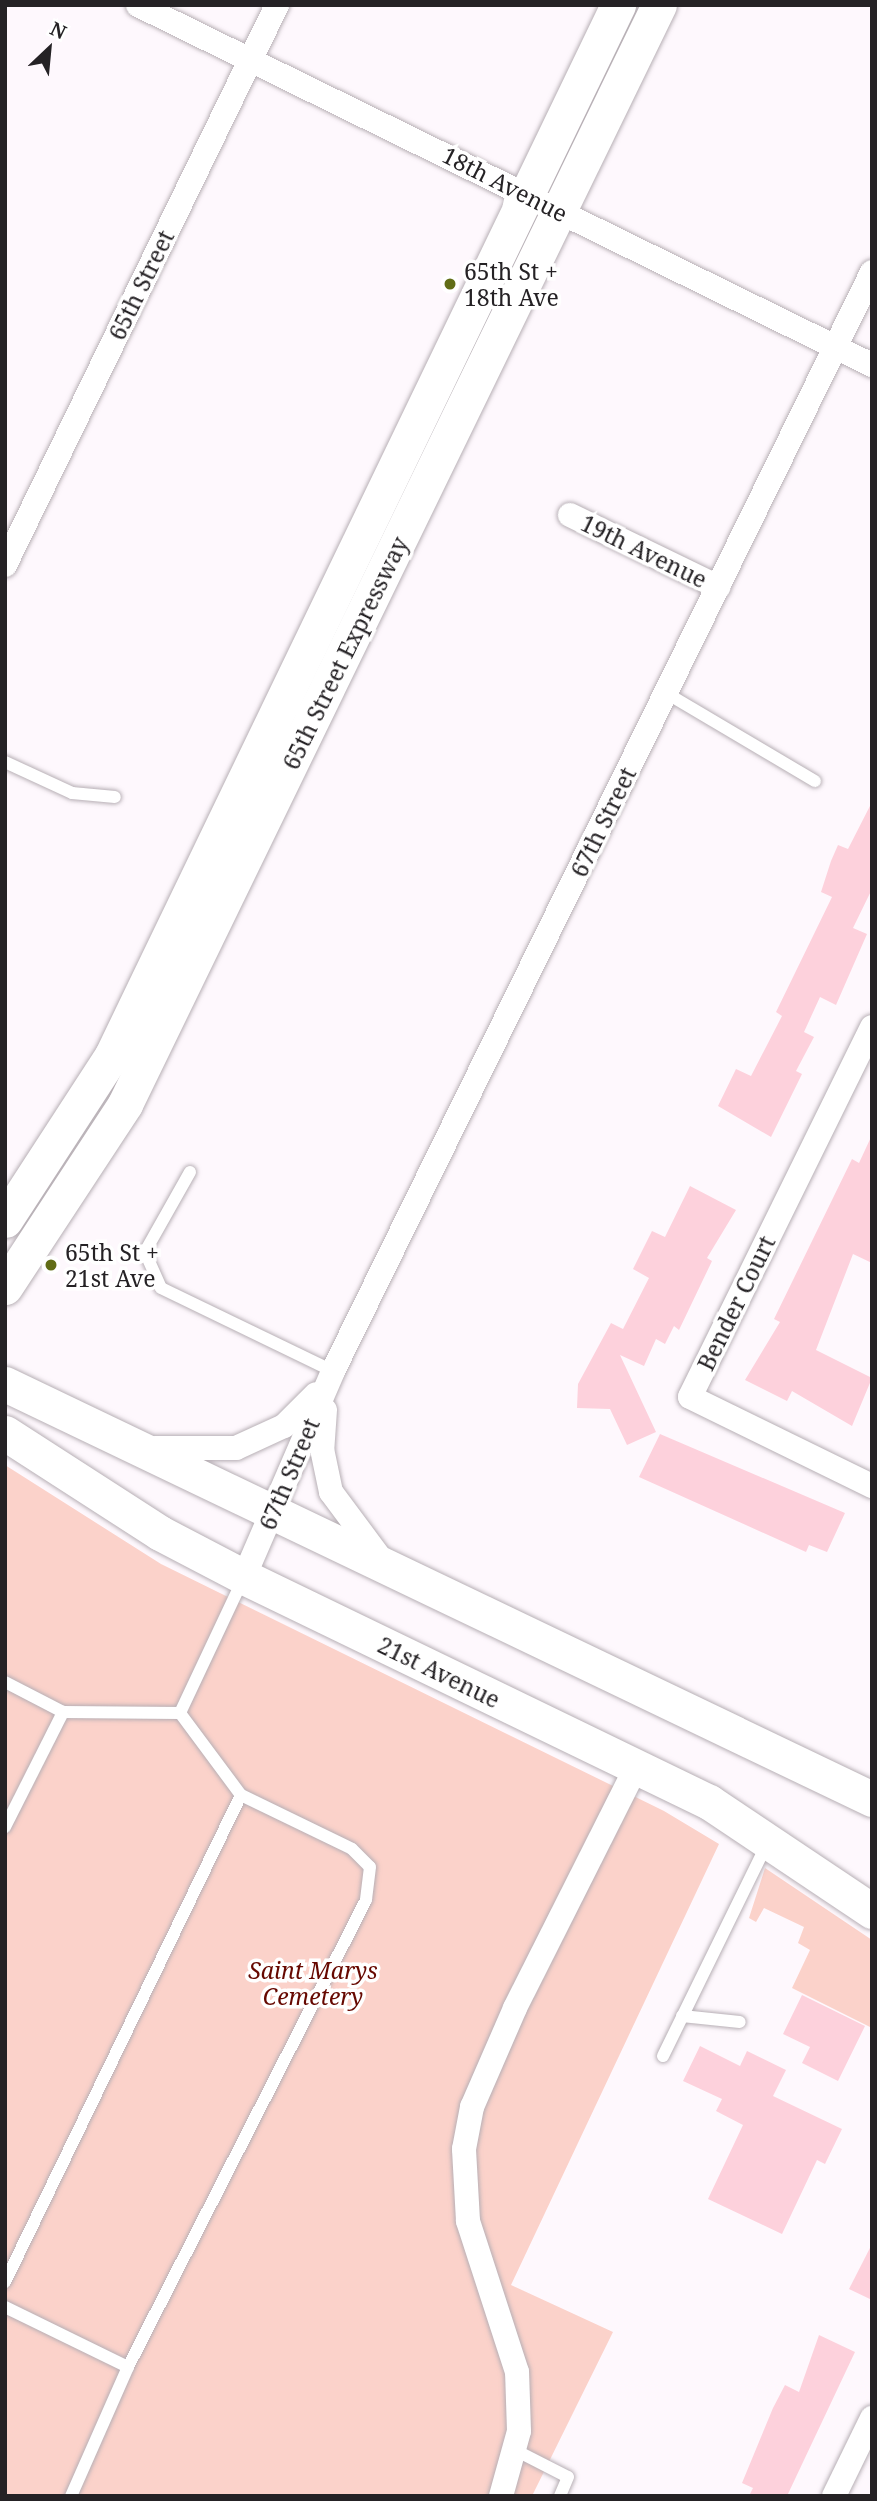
<!DOCTYPE html>
<style>
body{margin:0}
#map{position:relative;width:877px;height:2501px;overflow:hidden;background:#fef8fd;font-family:"Noto Serif",serif}
div>[style]{position:absolute}
.green>*{inset:0;background:#fbd2ca}
.building>*{inset:0;background:#fdd1dc}
.roads{filter:drop-shadow(0 0 2px #b7afb5) drop-shadow(0 0 2px #b7afb5)}
.lane>*{height:12px;margin:-6px;padding:0 6px;transform-origin:6px;border-radius:6px;background:#fff}
.street>*{height:24px;margin:-12px;padding:0 12px;transform-origin:12px;border-radius:12px;background:#fff}
.secondary>*{height:35px;margin:-17.5px;padding:0 17.5px;transform-origin:17.5px;border-radius:17.5px;background:#fff}
.dots>*{width:19px;height:19px;translate:-50% -50%;box-sizing:border-box;border:4px solid #fff;border-radius:50%}
span{translate:-50% -50%;white-space:nowrap;text-align:center;line-height:1.15;-webkit-text-stroke:7px #fff;paint-order:stroke}
.street-label{font-size:23px;color:#252225}
.poi-label{font-size:23px;color:#252225}
.left{translate:0 -50%;text-align:left}
.park-label{font-size:23px;color:#660800;font-style:italic}
.frame{position:absolute;inset:0;border:7px solid #252225;pointer-events:none}
.north{position:absolute;left:14px;top:14px;width:70px;height:70px;-webkit-text-stroke:5px #fff;paint-order:stroke;rotate:26deg;font-size:19px;font-weight:700;line-height:28px;text-align:center;color:#252225}
.north::after{content:'';display:block;margin:auto;width:24px;height:32px;background:#252225;clip-path:polygon(50% 0,100% 100%,50% 72%,0 100%)}
</style>
<div id="map">
<div class="green">
<div style="clip-path:polygon(5px 1465px,161px 1564px,664px 1811px,719px 1844px,511px 2285px,613px 2332px,532px 2496px,5px 2496px)"></div>
<div style="clip-path:polygon(765px 1868px,872px 1940px,870px 2027px,792px 1988px,810px 1950px,798px 1943px,804px 1927px,764px 1908px,756px 1922px,749px 1918px)"></div>
</div>
<div class="building">
<div style="clip-path:polygon(872px 802px,872px 889px,853px 928px,867px 934px,836px 1005px,820px 997px,804px 1032px,814px 1037px,796px 1071px,802px 1074px,771px 1137px,718px 1106px,736px 1069px,751px 1076px,782px 1016px,776px 1012px,832px 897px,821px 892px,831px 861px,838px 845px,848px 849px)"></div>
<div style="clip-path:polygon(872px 1135px,872px 1263px,853px 1254px,816px 1350px,872px 1378px,852px 1426px,792px 1391px,787px 1401px,745px 1380px,780px 1322px,774px 1319px,852px 1159px,859px 1163px)"></div>
<div style="clip-path:polygon(690px 1186px,736px 1210px,707px 1258px,712px 1261px,679px 1330px,674px 1326px,665px 1344px,656px 1339px,644px 1366px,620px 1355px,656px 1432px,627px 1445px,610px 1409px,577px 1408px,578px 1384px,611px 1323px,623px 1329px,649px 1278px,633px 1269px,652px 1231px,665px 1237px)"></div>
<div style="clip-path:polygon(660px 1434px,845px 1513px,827px 1552px,809px 1545px,806px 1552px,639px 1477px)"></div>
<div style="clip-path:polygon(802px 1995px,865px 2026px,838px 2081px,802px 2063px,810px 2047px,783px 2034px)"></div>
<div style="clip-path:polygon(700px 2046px,740px 2066px,747px 2051px,786px 2070px,773px 2096px,842px 2129px,825px 2164px,817px 2160px,782px 2234px,708px 2199px,743px 2125px,716px 2111px,722px 2099px,683px 2081px)"></div>
<div style="clip-path:polygon(872px 2244px,872px 2300px,849px 2289px)"></div>
<div style="clip-path:polygon(819px 2335px,855px 2352px,787px 2496px,749px 2496px,753px 2488px,742px 2483px,773px 2408px,785px 2385px,799px 2392px)"></div>
</div>
<div class="roads">
<div class="lane">
<div style="left:666px;top:693px;width:173px;rotate:30.6deg"></div>
<div style="left:5px;top:762px;width:74px;rotate:24.8deg"></div>
<div style="left:72px;top:793px;width:43px;rotate:5.3deg"></div>
<div style="left:190px;top:1172px;width:92px;rotate:119.4deg"></div>
<div style="left:145px;top:1252px;width:39px;rotate:66deg"></div>
<div style="left:161px;top:1288px;width:191px;rotate:25.8deg"></div>
<div style="left:5px;top:1682px;width:65px;rotate:27.3deg"></div>
<div style="left:63px;top:1712px;width:117px;rotate:0.5deg"></div>
<div style="left:180px;top:1713px;width:102px;rotate:53.4deg"></div>
<div style="left:241px;top:1795px;width:123px;rotate:25.9deg"></div>
<div style="left:352px;top:1849px;width:25px;rotate:45deg"></div>
<div style="left:370px;top:1867px;width:33px;rotate:97deg"></div>
<div style="left:366px;top:1900px;width:524px;rotate:117.01deg"></div>
<div style="left:128px;top:2367px;width:141px;rotate:113.8deg"></div>
<div style="left:180px;top:1713px;width:150px;rotate:-64.8deg"></div>
<div style="left:5px;top:1827px;width:129px;rotate:-63.2deg"></div>
<div style="left:682px;top:2016px;width:58px;rotate:5.9deg"></div>
<div style="left:663px;top:2056px;width:236px;rotate:-63.9deg"></div>
<div style="left:5px;top:2282px;width:541px;rotate:-64.15deg"></div>
<div style="left:5px;top:2307px;width:137px;rotate:26deg"></div>
<div style="left:515px;top:2450px;width:59px;rotate:27deg"></div>
<div style="left:568px;top:2477px;width:21px;rotate:113deg"></div>
</div>
<div class="street">
<div style="left:138px;top:5px;width:818px;rotate:26.13deg"></div>
<div style="left:570px;top:515px;width:165px;rotate:25.9deg"></div>
<div style="left:5px;top:565px;width:623px;rotate:-64.09deg"></div>
<div style="left:872px;top:1027px;width:412px;rotate:116.2deg"></div>
<div style="left:690px;top:1397px;width:203px;rotate:26.1deg"></div>
<div style="left:325px;top:1410px;width:39px;rotate:94deg"></div>
<div style="left:322px;top:1449px;width:44px;rotate:78.2deg"></div>
<div style="left:331px;top:1492px;width:79px;rotate:53.3deg"></div>
<div style="left:155px;top:1448px;width:81px"></div>
<div style="left:236px;top:1448px;width:53px;rotate:-24.6deg"></div>
<div style="left:284px;top:1426px;width:45px;rotate:-45deg"></div>
<div style="left:244px;top:1577px;width:224px;rotate:-66.6deg"></div>
<div style="left:333px;top:1371px;width:1224px;rotate:-63.87deg"></div>
<div style="left:501px;top:2496px;width:67px;rotate:-74.5deg"></div>
<div style="left:519px;top:2431px;width:59px;rotate:-91.9deg"></div>
<div style="left:517px;top:2372px;width:159px;rotate:-108deg"></div>
<div style="left:468px;top:2221px;width:72px;rotate:-93.2deg"></div>
<div style="left:464px;top:2149px;width:43px;rotate:-79.2deg"></div>
<div style="left:472px;top:2107px;width:108px;rotate:-66.5deg"></div>
<div style="left:515px;top:2008px;width:270px;rotate:-63.3deg"></div>
<div style="left:834px;top:2496px;width:87px;rotate:-64deg"></div>
</div>
<div class="secondary">
<div style="left:5px;top:1220px;width:197px;rotate:-57deg"></div>
<div style="left:112px;top:1055px;width:1166px;rotate:-64.27deg"></div>
<div style="left:5px;top:1287px;width:219px;rotate:-56.7deg"></div>
<div style="left:125px;top:1104px;width:1222px;rotate:-64.09deg"></div>
<div style="left:5px;top:1384px;width:961px;rotate:25.58deg"></div>
<div style="left:5px;top:1433px;width:184px;rotate:32.8deg"></div>
<div style="left:160px;top:1533px;width:95px;rotate:27.6deg"></div>
<div style="left:244px;top:1577px;width:517px;rotate:25.82deg"></div>
<div style="left:709px;top:1802px;width:196px;rotate:33.8deg"></div>
</div>
</div>
<div class="dots">
<div style="left:450px;top:284px;background:#616d16"></div>
<div style="left:51px;top:1265px;background:#616d16"></div>
</div>
<div class="street-label">
<span style="left:505px;top:184px;rotate:27deg">18th Avenue</span>
<span style="left:141px;top:285px;rotate:-64deg">65th Street</span>
<span style="left:644px;top:551px;rotate:26deg">19th Avenue</span>
<span style="left:345px;top:653px;rotate:-64deg">65th Street Expressway</span>
<span style="left:603px;top:822px;rotate:-64deg">67th Street</span>
<span style="left:736px;top:1303px;rotate:-64deg">Bender Court</span>
<span style="left:289px;top:1474px;rotate:-67deg">67th Street</span>
<span style="left:439px;top:1672px;rotate:26deg">21st Avenue</span>
</div>
<div class="poi-label">
<span class="left" style="left:464px;top:284px">65th St +<br>18th Ave</span>
<span class="left" style="left:65px;top:1265px">65th St +<br>21st Ave</span>
</div>
<div class="park-label">
<span style="left:313px;top:1983px">Saint Marys<br>Cemetery</span>
</div>
<div class="frame"></div>
<div class="north">N</div>
</div>
